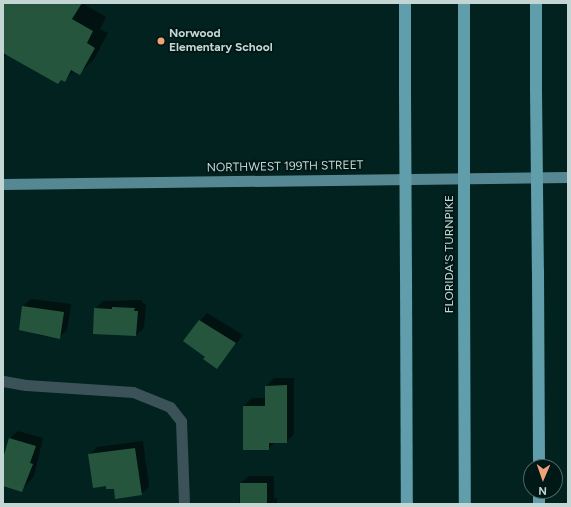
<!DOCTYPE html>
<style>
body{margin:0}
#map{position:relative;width:571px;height:507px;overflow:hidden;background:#02221f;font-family:Figtree,sans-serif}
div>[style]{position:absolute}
.shadow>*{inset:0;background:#0007}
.building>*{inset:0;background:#25553c}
.minor>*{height:11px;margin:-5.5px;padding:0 5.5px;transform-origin:5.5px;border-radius:5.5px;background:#3b5258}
.primary>*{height:11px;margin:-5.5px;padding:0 5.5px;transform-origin:5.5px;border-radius:5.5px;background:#568894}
.motorway>*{height:12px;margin:-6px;padding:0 6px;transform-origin:6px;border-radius:6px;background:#609eac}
.motorway-bridge>*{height:12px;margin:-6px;padding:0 6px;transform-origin:6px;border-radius:6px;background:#609eac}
.dots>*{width:11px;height:11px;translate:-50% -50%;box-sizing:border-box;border:2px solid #001816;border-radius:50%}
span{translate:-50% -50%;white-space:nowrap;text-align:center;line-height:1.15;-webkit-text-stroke:3.5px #001816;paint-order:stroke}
.poi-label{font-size:12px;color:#c4d6d3;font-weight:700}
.left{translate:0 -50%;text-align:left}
.street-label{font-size:12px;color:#c4d6d3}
.frame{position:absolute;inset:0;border:4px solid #c4d6d3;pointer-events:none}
.north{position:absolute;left:523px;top:459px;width:40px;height:40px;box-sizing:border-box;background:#001816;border:1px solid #4e6462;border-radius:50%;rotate:182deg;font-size:11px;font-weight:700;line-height:16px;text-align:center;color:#c4d6d3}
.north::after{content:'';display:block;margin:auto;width:14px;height:18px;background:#f0a27a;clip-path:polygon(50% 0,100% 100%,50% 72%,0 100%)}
</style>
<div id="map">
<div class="shadow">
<div style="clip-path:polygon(3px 3px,87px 3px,85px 5px,106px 17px,100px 29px,108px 33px,94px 59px,80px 73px,75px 70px,64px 81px,7px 54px,3px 58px)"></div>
<div style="clip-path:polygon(31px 299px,71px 304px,67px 330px,59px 338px,38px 335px,23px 306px)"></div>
<div style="clip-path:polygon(142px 300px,142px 303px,146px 304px,144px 328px,136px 335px,94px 333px,95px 309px,103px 301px)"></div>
<div style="clip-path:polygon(207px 313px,243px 335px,217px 368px,207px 356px,200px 321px)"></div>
<div style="clip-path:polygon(274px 378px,294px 378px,294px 434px,286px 442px,275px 442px,268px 449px,244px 406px,252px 398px,266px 398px,266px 386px)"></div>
<div style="clip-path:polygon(18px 431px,43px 438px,34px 476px,21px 491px,3px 485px,3px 458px,10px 438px)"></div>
<div style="clip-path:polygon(143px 441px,149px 487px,141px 494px,115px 488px,89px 455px,97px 447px)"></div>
<div style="clip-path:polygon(249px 476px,274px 476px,274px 499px,277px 498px,277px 504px,239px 504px,241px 483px)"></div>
</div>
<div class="building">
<div style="clip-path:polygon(3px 3px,82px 3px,72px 19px,93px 31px,87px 43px,95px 48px,80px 75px,71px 70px,65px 82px,61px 80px,58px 84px,3px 53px)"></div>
<div style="clip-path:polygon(22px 306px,64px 312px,60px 339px,19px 330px)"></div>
<div style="clip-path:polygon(112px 307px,135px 308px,134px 311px,138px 311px,136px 336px,93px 334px,94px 308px,112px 309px)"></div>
<div style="clip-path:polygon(199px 320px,236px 343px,217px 369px,203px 359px,205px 357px,183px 341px)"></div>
<div style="clip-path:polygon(287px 385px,287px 443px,269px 443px,269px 450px,243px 450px,243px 406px,265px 406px,265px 386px)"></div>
<div style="clip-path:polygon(9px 438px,36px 446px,30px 463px,33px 464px,22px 492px,3px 486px,3px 458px)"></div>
<div style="clip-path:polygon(135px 448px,142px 495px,115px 499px,114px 489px,106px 489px,106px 486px,93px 488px,88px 454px)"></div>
<div style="clip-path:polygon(240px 483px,267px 483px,267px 504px,240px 504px)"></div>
</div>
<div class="minor">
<div style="left:3px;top:381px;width:23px;rotate:10deg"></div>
<div style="left:26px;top:385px;width:107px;rotate:3.7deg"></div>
<div style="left:133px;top:392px;width:40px;rotate:22deg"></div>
<div style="left:170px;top:407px;width:18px;rotate:52deg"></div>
<div style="left:181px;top:421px;width:83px;rotate:87.9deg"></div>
</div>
<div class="primary">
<div style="left:3px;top:184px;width:565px;rotate:-0.71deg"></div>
</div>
<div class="motorway">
<div style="left:405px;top:3px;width:87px;rotate:90deg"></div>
<div style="left:536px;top:3px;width:87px;rotate:90deg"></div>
<div style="left:464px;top:90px;width:87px;rotate:-90deg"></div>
<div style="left:464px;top:271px;width:233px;rotate:89.8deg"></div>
<div style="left:538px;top:271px;width:196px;rotate:89.7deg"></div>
<div style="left:406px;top:272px;width:232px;rotate:89.8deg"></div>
<div style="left:539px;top:491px;width:13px;rotate:90deg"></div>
</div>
<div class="motorway-bridge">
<div style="left:405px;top:90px;width:182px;rotate:89.7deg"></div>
<div style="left:464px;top:90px;width:181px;rotate:90deg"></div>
<div style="left:536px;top:90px;width:181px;rotate:89.4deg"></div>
</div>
<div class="dots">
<div style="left:161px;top:41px;background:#f0a27a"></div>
</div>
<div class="poi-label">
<span class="left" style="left:169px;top:41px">Norwood<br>Elementary School</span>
</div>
<div class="street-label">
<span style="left:285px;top:167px;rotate:-1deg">NORTHWEST 199TH STREET</span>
<span style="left:450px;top:254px;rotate:-90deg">FLORIDA'S TURNPIKE</span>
</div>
<div class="frame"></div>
<div class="north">N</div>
</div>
